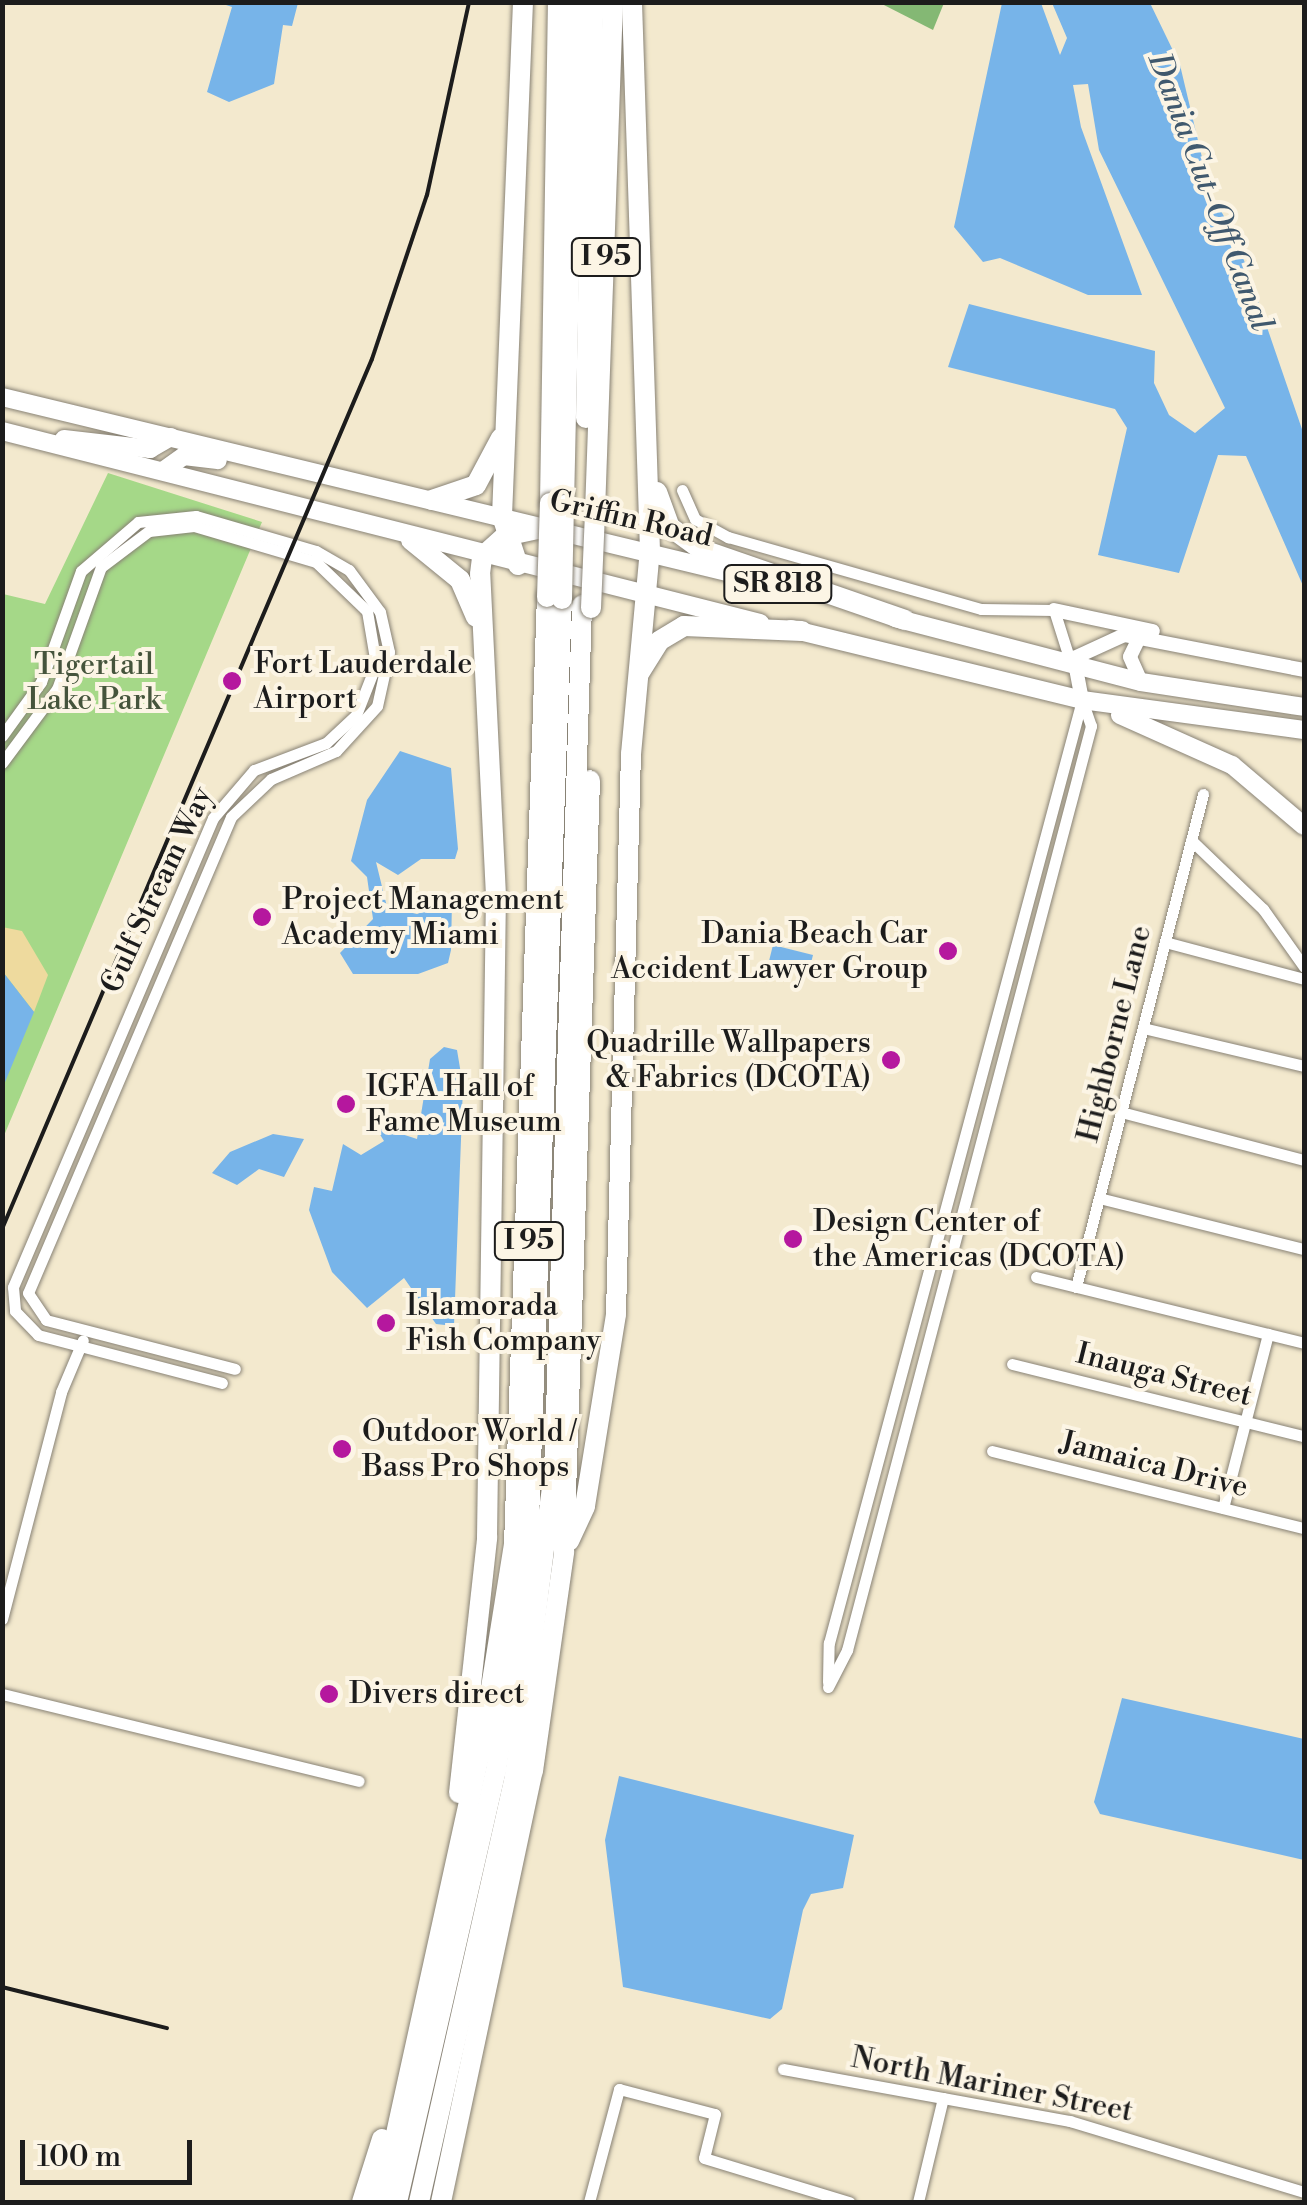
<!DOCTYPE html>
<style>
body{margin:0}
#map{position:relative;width:1307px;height:2205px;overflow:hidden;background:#f3e9ce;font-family:"Libre Bodoni",serif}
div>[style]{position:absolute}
.green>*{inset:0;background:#a5d888}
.forest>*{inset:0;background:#84b874}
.sand>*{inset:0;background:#eeda9e}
.water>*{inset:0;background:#77b4e9}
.roads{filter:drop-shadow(0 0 2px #888275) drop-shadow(0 0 2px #888275)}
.minor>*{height:11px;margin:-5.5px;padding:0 5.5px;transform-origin:5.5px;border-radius:5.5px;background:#fff}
.tertiary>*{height:14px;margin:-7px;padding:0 7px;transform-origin:7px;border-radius:7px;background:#fff}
.primary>*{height:18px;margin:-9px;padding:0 9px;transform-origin:9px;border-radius:9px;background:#fff}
.motorway>*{height:20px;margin:-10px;padding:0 10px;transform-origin:10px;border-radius:10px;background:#fff}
.rail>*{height:4px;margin:-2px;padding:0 2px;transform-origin:2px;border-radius:2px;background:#1c1c1c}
.bridges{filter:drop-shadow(0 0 2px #888275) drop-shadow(0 0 2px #888275)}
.motorway-bridge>*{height:20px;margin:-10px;padding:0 10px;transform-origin:10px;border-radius:10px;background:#fff}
.dots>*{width:28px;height:28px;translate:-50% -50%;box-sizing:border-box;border:5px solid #fcf5e5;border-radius:50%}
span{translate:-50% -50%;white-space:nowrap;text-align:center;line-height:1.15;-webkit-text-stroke:8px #fcf5e5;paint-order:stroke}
.shield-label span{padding:2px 8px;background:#fcf5e5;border:2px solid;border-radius:8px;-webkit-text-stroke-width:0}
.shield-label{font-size:28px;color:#1c1c1c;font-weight:700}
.street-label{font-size:30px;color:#1c1c1c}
.poi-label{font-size:30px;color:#1c1c1c}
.left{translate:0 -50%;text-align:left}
.right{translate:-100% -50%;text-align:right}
.park-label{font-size:30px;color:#45543c}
.water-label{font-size:32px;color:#40596e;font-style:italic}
.frame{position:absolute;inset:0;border:5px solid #1c1c1c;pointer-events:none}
.scale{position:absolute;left:20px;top:2140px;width:172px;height:45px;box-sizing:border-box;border:5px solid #1c1c1c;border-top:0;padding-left:12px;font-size:30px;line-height:35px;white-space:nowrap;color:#1c1c1c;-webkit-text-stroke:8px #fcf5e5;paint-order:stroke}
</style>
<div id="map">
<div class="green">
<div style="clip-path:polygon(108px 473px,262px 522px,3px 1138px,3px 594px,45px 604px)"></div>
</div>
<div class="forest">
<div style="clip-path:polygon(880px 3px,944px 3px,933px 30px)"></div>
</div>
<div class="sand">
<div style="clip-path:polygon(2px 927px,22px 931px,48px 975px,34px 1012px,3px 972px)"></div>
</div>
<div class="water">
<div style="clip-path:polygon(220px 3px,298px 3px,292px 26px,283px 25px,274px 84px,229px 102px,207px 92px,232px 7px)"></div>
<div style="clip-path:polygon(1002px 3px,1041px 3px,1060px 55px,1067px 38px,1052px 3px,1150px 3px,1180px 65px,1210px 191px,1237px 240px,1304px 435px,1304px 588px,1246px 456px,1218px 455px,1179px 573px,1098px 555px,1127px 428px,1115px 409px,948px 367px,969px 304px,1155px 351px,1154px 383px,1169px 415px,1195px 433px,1225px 408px,1099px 150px,1088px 84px,1073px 85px,1081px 127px,1142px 295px,1088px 295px,1000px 258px,983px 262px,954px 227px)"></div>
<div style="clip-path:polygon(400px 751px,451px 768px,458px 849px,455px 859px,421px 859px,398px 875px,376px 862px,387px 907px,417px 914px,452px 901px,451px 950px,448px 963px,418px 974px,353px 974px,340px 953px,373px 919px,367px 877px,351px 861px,367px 800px)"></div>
<div style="clip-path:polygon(773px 945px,813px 955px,809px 971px,769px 961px)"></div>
<div style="clip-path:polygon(3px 972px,34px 1012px,3px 1087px)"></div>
<div style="clip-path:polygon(444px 1047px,457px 1050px,463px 1086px,454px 1326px,436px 1324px,404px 1278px,367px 1308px,332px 1272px,309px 1210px,314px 1187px,332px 1191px,343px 1144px,361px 1155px,384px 1141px,374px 1125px,417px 1139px,430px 1059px)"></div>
<div style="clip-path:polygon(273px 1134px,304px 1139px,284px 1177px,259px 1169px,237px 1185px,212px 1173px,230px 1152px)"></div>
<div style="clip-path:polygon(1122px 1698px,1304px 1739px,1304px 1860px,1100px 1814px,1094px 1802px)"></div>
<div style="clip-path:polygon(619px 1776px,854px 1835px,843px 1888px,811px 1894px,803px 1910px,782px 2009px,770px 2019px,623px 1987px,605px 1840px)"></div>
</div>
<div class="roads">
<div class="minor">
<div style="left:682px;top:490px;width:32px;rotate:66deg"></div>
<div style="left:695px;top:519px;width:38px;rotate:29deg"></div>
<div style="left:728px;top:537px;width:263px;rotate:15.9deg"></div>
<div style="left:981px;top:609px;width:73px;rotate:0.8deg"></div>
<div style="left:1054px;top:610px;width:57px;rotate:72.5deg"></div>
<div style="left:2px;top:736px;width:67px;rotate:-54.2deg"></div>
<div style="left:41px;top:682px;width:118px;rotate:-70.2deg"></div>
<div style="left:81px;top:571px;width:75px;rotate:-40.7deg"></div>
<div style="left:138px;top:522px;width:58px;rotate:-5.9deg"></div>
<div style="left:196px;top:516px;width:125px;rotate:16.3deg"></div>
<div style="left:316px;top:551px;width:38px;rotate:30deg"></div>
<div style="left:349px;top:570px;width:52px;rotate:53.6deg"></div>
<div style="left:380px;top:612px;width:41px;rotate:77.3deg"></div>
<div style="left:389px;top:652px;width:55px;rotate:102.5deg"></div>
<div style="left:377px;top:706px;width:61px;rotate:132.3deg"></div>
<div style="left:336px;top:751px;width:71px;rotate:156.7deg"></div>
<div style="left:271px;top:779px;width:55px;rotate:136.5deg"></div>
<div style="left:231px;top:817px;width:517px;rotate:113.1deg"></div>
<div style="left:28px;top:1293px;width:32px;rotate:56deg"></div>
<div style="left:46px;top:1320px;width:195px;rotate:14.5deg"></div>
<div style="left:2px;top:763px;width:92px;rotate:-53.4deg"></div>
<div style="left:57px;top:689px;width:130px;rotate:-70.2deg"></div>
<div style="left:101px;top:567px;width:60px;rotate:-36.9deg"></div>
<div style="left:149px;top:531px;width:45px;rotate:-6.3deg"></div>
<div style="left:194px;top:526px;width:127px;rotate:16.4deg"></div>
<div style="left:316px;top:562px;width:71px;rotate:43.9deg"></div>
<div style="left:367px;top:611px;width:54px;rotate:80.4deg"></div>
<div style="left:376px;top:664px;width:55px;rotate:111.4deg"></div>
<div style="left:356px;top:715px;width:41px;rotate:137deg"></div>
<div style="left:326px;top:743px;width:77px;rotate:159.4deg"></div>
<div style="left:254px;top:770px;width:63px;rotate:130.5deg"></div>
<div style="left:213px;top:818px;width:510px;rotate:113.1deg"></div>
<div style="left:13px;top:1287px;width:24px;rotate:85deg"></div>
<div style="left:15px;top:1311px;width:33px;rotate:46deg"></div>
<div style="left:38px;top:1335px;width:190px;rotate:14.6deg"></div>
<div style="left:1191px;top:840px;width:100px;rotate:43.8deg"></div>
<div style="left:1263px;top:909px;width:71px;rotate:54.7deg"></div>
<div style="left:1165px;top:942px;width:144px;rotate:14.9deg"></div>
<div style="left:1143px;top:1028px;width:165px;rotate:13.3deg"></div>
<div style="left:1121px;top:1112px;width:189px;rotate:14.7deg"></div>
<div style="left:1099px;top:1198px;width:211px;rotate:14deg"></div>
<div style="left:1036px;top:1277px;width:276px;rotate:13.8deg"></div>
<div style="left:1076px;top:1287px;width:509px;rotate:-75.55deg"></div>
<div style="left:1012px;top:1364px;width:301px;rotate:13.9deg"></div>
<div style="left:992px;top:1451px;width:321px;rotate:13.9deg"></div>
<div style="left:1223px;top:1508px;width:180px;rotate:-75.5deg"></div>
<div style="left:2px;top:1619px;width:235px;rotate:-75.4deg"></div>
<div style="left:61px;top:1392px;width:56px;rotate:-67.1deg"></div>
<div style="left:828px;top:1682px;width:39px;rotate:-89deg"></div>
<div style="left:829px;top:1643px;width:976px;rotate:-74.98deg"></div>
<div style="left:828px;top:1687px;width:42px;rotate:-62.8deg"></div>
<div style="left:847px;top:1650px;width:956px;rotate:-75.21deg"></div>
<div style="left:1091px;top:726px;width:28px;rotate:-109deg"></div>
<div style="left:2px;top:1694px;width:367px;rotate:13.7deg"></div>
<div style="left:783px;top:2069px;width:292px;rotate:10.3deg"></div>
<div style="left:1070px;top:2121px;width:245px;rotate:16.9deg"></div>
<div style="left:589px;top:2202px;width:117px;rotate:-75.1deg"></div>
<div style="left:619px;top:2089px;width:99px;rotate:14.6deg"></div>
<div style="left:715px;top:2114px;width:45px;rotate:104deg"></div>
<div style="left:704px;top:2158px;width:152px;rotate:16.9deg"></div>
<div style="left:918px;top:2202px;width:107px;rotate:-76.5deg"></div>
</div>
<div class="tertiary">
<div style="left:1054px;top:610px;width:101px;rotate:12deg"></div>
<div style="left:1141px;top:634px;width:25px;rotate:116deg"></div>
<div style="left:1130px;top:657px;width:27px;rotate:66deg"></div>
<div style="left:1082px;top:700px;width:43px;rotate:-100.8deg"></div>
<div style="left:1074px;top:658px;width:55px;rotate:-24.7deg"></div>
<div style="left:1124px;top:635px;width:183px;rotate:11deg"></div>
</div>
<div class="primary">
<div style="left:2px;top:397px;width:784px;rotate:13.58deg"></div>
<div style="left:2px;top:431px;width:782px;rotate:14.21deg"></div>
<div style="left:64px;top:439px;width:87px;rotate:6.6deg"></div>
<div style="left:150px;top:449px;width:24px;rotate:-30deg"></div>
<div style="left:164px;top:470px;width:24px;rotate:-35deg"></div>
<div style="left:184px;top:456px;width:34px;rotate:7deg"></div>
<div style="left:895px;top:618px;width:254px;rotate:14.6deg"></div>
<div style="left:1141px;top:682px;width:165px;rotate:8.7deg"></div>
<div style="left:791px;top:629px;width:300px;rotate:13.7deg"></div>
<div style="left:1082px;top:700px;width:224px;rotate:7.7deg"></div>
<div style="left:1120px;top:715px;width:123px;rotate:24.1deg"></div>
<div style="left:1232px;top:765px;width:94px;rotate:40.3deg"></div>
</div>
<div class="motorway">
<div style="left:586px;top:418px;width:416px;rotate:-89deg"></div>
<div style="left:657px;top:492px;width:37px;rotate:70deg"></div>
<div style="left:670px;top:527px;width:37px;rotate:36deg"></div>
<div style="left:700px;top:549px;width:217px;rotate:19.1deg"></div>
<div style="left:432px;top:500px;width:46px;rotate:-18.8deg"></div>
<div style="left:476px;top:485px;width:53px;rotate:-62deg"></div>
<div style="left:550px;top:503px;width:501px;rotate:-89.09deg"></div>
<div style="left:564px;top:505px;width:503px;rotate:-88.75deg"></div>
<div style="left:595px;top:512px;width:510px;rotate:-87.98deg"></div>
<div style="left:411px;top:540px;width:63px;rotate:39.2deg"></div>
<div style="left:460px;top:580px;width:40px;rotate:66.6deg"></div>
<div style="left:518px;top:565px;width:52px;rotate:-108.1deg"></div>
<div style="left:502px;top:516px;width:514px;rotate:-87.66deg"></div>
<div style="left:640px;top:672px;width:36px;rotate:-58deg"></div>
<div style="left:659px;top:641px;width:29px;rotate:-31deg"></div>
<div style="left:684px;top:626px;width:118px;rotate:2.4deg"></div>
<div style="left:569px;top:1541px;width:38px;rotate:-65deg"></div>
<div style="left:585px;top:1506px;width:194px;rotate:-80.8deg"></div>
<div style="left:616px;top:1314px;width:560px;rotate:-88.47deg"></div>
<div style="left:631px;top:754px;width:204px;rotate:-84.7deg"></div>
<div style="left:650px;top:551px;width:549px;rotate:-91.88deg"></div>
<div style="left:459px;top:1793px;width:257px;rotate:-83.7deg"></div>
<div style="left:487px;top:1538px;width:642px;rotate:-89.2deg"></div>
<div style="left:496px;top:896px;width:322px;rotate:-92.8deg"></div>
<div style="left:480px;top:574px;width:17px;rotate:-83deg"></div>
<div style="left:482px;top:557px;width:31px;rotate:-42deg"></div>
<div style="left:505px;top:536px;width:43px;rotate:-12.1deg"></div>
<div style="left:362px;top:2202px;width:66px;rotate:-72.4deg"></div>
<div style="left:381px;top:2202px;width:469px;rotate:-77.6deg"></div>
<div style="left:482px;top:1744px;width:202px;rotate:-80.9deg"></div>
<div style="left:514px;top:1545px;width:949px;rotate:-88.01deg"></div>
<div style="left:397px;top:2202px;width:442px;rotate:-77.1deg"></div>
<div style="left:496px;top:1771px;width:226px;rotate:-81.9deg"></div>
<div style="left:528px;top:1547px;width:949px;rotate:-87.95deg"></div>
<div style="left:419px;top:2202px;width:437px;rotate:-77.3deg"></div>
<div style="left:515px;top:1776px;width:305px;rotate:-82.7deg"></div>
<div style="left:554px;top:1473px;width:868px;rotate:-88.15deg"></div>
<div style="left:441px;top:2202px;width:441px;rotate:-78deg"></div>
<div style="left:533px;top:1771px;width:221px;rotate:-81.9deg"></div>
<div style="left:564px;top:1552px;width:772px;rotate:-88.07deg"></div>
</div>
</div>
<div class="rail">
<div style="left:2px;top:1229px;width:945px;rotate:-66.96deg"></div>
<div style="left:372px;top:359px;width:173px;rotate:-71.5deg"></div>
<div style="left:427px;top:195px;width:198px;rotate:-77.7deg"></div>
<div style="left:2px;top:1987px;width:170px;rotate:14deg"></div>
</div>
<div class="bridges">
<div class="motorway-bridge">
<div style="left:547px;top:597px;width:94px;rotate:-88.2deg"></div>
<div style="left:562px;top:599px;width:94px;rotate:-88.8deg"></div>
<div style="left:591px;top:608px;width:96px;rotate:-87.6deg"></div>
</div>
</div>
<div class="dots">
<div style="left:232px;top:681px;background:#b5179e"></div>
<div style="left:262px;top:917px;background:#b5179e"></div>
<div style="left:948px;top:951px;background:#b5179e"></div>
<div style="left:891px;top:1060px;background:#b5179e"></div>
<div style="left:346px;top:1104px;background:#b5179e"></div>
<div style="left:793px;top:1239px;background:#b5179e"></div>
<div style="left:386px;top:1323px;background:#b5179e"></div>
<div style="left:342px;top:1449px;background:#b5179e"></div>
<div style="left:329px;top:1694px;background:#b5179e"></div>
</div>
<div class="shield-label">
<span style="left:606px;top:257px">I 95</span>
<span style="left:778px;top:584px">SR 818</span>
<span style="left:529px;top:1241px">I 95</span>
</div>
<div class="street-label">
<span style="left:631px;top:519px;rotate:13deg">Griffin Road</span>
<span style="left:157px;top:890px;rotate:-65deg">Gulf Stream Way</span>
<span style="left:1115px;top:1034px;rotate:-76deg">Highborne Lane</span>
<span style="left:1164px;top:1375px;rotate:14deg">Inauga Street</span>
<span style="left:1154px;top:1465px;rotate:14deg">Jamaica Drive</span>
<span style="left:992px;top:2085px;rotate:11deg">North Mariner Street</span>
</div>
<div class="poi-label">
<span class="left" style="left:254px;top:681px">Fort Lauderdale<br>Airport</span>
<span class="left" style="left:282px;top:917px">Project Management<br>Academy Miami</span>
<span class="right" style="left:928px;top:951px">Dania Beach Car<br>Accident Lawyer Group</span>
<span class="right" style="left:871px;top:1060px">Quadrille Wallpapers<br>&amp; Fabrics (DCOTA)</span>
<span class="left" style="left:366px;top:1104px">IGFA Hall of<br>Fame Museum</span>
<span class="left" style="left:813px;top:1239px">Design Center of<br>the Americas (DCOTA)</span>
<span class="left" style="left:406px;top:1323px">Islamorada<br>Fish Company</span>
<span class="left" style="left:362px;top:1449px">Outdoor World /<br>Bass Pro Shops</span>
<span class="left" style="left:349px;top:1694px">Divers direct</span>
</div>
<div class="park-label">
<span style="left:94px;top:682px">Tigertail<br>Lake Park</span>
</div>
<div class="water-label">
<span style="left:1210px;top:192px;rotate:69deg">Dania Cut-Off Canal</span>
</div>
<div class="frame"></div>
<div class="scale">100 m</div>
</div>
